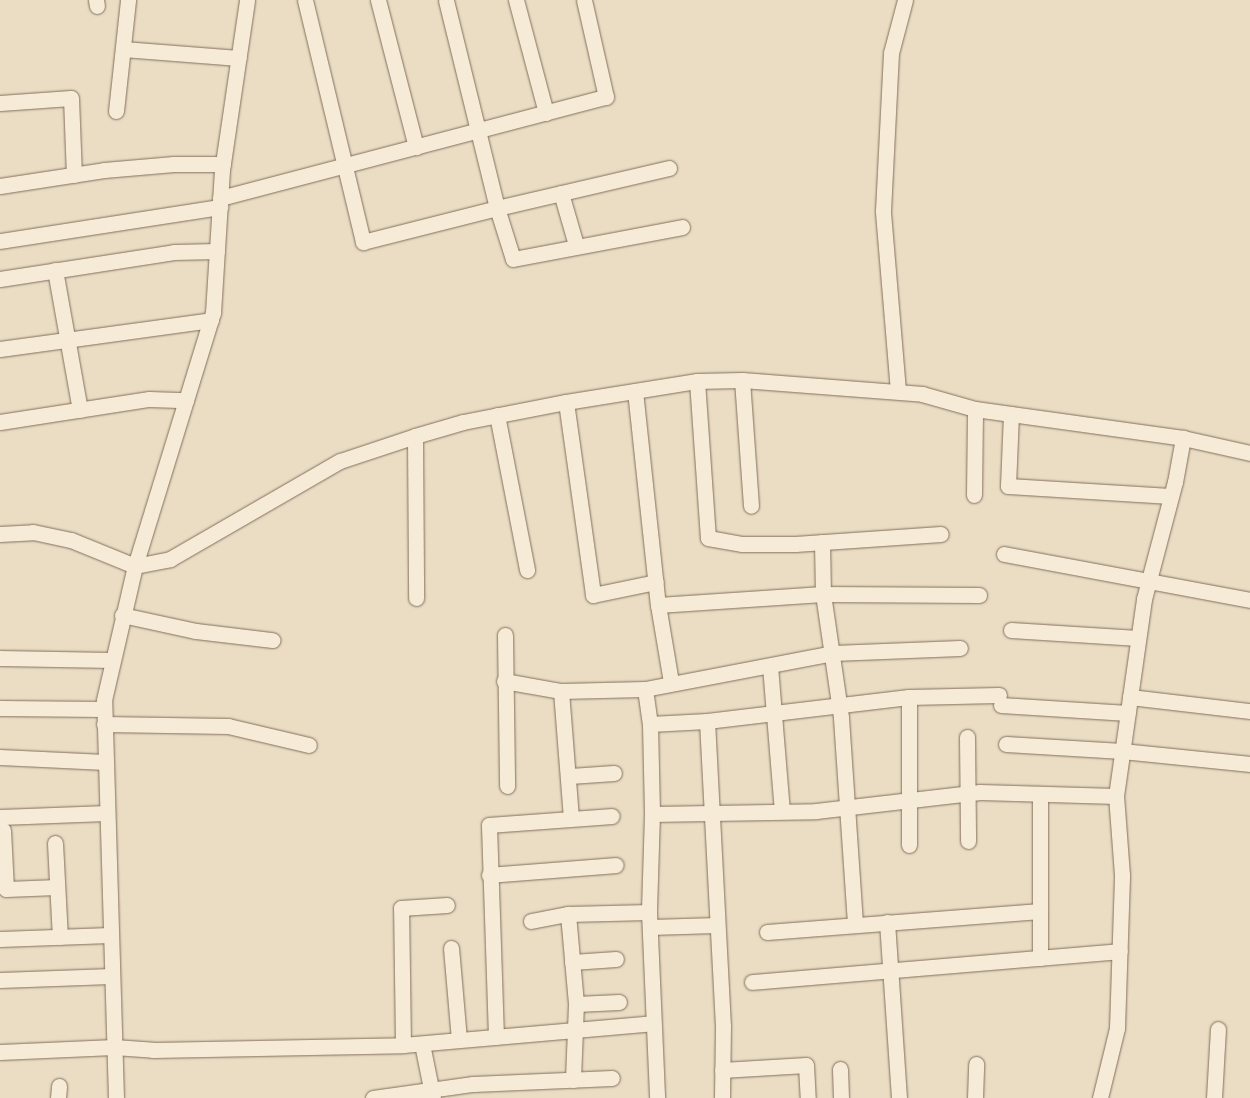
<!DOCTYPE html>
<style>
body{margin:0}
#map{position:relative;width:1250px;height:1098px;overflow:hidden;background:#eaddc4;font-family:"Zilla Slab",serif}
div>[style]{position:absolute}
.roads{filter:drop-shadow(0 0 1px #836f5c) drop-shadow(0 0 1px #836f5c)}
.minor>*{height:15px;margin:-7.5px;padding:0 7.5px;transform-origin:7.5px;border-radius:7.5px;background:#f6ebd7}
span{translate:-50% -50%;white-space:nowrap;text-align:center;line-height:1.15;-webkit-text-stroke:4.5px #f2e7d3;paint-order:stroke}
</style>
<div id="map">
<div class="roads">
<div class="minor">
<div style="left:96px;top:0;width:6px;rotate:81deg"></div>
<div style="left:305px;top:0;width:249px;rotate:76.5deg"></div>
<div style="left:363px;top:242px;width:138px;rotate:-14.2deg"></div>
<div style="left:497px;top:208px;width:214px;rotate:-103.8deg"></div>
<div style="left:378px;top:0;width:152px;rotate:75.5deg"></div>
<div style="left:516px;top:0;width:117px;rotate:75.1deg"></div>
<div style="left:123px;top:49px;width:116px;rotate:4.4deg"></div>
<div style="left:0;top:103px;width:71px;rotate:-4deg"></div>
<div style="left:71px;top:98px;width:77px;rotate:87.8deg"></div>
<div style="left:116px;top:111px;width:112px;rotate:-83.8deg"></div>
<div style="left:669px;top:168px;width:177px;rotate:166.9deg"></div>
<div style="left:497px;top:208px;width:53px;rotate:72.6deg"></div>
<div style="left:513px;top:259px;width:172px;rotate:-10.7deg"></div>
<div style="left:0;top:186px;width:105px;rotate:-8.7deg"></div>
<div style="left:104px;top:170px;width:70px;rotate:-4.9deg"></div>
<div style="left:174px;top:164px;width:49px"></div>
<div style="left:561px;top:193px;width:54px;rotate:73.9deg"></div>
<div style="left:220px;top:198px;width:399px;rotate:-14.7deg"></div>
<div style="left:606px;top:97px;width:99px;rotate:-102.8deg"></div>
<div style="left:0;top:241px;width:223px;rotate:-8.8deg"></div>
<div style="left:55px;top:270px;width:142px;rotate:79.9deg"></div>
<div style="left:0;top:279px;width:176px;rotate:-8.8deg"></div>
<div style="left:174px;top:252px;width:43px;rotate:-1.3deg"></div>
<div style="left:0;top:349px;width:213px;rotate:-7.8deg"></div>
<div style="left:742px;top:380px;width:126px;rotate:85.9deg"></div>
<div style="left:697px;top:381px;width:157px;rotate:86deg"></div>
<div style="left:708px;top:538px;width:35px;rotate:10deg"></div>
<div style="left:742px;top:544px;width:53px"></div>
<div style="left:795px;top:544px;width:146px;rotate:-3.9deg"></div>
<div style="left:635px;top:391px;width:215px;rotate:83.9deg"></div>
<div style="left:658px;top:605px;width:78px;rotate:80.4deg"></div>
<div style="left:898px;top:391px;width:181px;rotate:-94.8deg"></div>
<div style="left:883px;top:211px;width:158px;rotate:-87.1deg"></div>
<div style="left:891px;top:53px;width:55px;rotate:-75.2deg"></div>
<div style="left:566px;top:402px;width:195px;rotate:82deg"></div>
<div style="left:593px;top:595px;width:64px;rotate:-11.7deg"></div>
<div style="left:1011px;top:414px;width:72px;rotate:92.4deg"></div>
<div style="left:1008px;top:486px;width:163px;rotate:3.5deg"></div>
<div style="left:497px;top:415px;width:158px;rotate:79deg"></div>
<div style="left:0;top:422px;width:151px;rotate:-8.8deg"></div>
<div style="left:149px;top:399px;width:37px;rotate:2deg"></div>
<div style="left:415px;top:436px;width:162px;rotate:89.6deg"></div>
<div style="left:974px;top:495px;width:86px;rotate:-89.3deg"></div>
<div style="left:0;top:534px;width:33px;rotate:-3deg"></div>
<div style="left:33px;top:532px;width:39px;rotate:12deg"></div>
<div style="left:71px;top:540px;width:69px;rotate:22.1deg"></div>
<div style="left:135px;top:566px;width:36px;rotate:-11deg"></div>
<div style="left:170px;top:559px;width:196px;rotate:-30deg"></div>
<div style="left:340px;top:461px;width:79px;rotate:-18.4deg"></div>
<div style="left:415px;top:436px;width:50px;rotate:-16.3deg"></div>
<div style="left:463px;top:422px;width:105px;rotate:-11deg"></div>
<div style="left:566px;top:402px;width:133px;rotate:-9.1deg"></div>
<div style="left:697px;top:381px;width:45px;rotate:-1.3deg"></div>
<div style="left:742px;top:380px;width:181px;rotate:4.4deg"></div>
<div style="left:922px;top:394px;width:55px;rotate:15.8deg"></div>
<div style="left:975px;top:409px;width:210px;rotate:7.9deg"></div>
<div style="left:1183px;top:438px;width:69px;rotate:12.6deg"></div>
<div style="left:822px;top:542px;width:52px;rotate:88.9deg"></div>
<div style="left:823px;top:594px;width:125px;rotate:81.7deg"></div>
<div style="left:841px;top:718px;width:207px;rotate:86.1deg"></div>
<div style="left:1004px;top:554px;width:250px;rotate:10.6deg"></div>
<div style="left:658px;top:605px;width:165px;rotate:-3.8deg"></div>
<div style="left:823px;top:594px;width:156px;rotate:0.4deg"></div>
<div style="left:122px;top:615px;width:76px;rotate:12.2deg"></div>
<div style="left:196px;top:631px;width:77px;rotate:6.8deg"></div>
<div style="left:1011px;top:630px;width:127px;rotate:3.6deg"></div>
<div style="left:505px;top:635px;width:151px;rotate:89.2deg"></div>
<div style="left:0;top:658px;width:112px;rotate:1deg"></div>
<div style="left:770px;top:666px;width:145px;rotate:85.3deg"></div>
<div style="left:504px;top:681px;width:58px;rotate:10deg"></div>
<div style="left:561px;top:691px;width:84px;rotate:-1.4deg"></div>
<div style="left:645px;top:689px;width:191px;rotate:-10.8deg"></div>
<div style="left:833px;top:653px;width:127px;rotate:-2.3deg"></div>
<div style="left:645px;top:689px;width:35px;rotate:82deg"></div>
<div style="left:650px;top:724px;width:90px;rotate:88.7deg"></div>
<div style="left:652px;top:814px;width:98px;rotate:91.8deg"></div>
<div style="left:649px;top:912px;width:186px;rotate:87.5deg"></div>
<div style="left:561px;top:691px;width:127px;rotate:85.5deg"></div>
<div style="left:1130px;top:697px;width:121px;rotate:6.7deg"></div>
<div style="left:1001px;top:705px;width:127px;rotate:3.6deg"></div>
<div style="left:0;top:708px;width:104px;rotate:0.6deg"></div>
<div style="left:707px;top:721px;width:305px;rotate:87deg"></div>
<div style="left:723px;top:1026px;width:72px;rotate:90.8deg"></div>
<div style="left:104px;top:724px;width:124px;rotate:0.9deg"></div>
<div style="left:228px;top:726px;width:83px;rotate:13.2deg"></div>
<div style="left:650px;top:724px;width:57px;rotate:-3deg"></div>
<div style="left:707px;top:721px;width:203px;rotate:-6.8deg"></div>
<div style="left:909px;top:697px;width:90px;rotate:-1.3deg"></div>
<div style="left:967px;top:737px;width:104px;rotate:89.4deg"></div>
<div style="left:1006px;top:744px;width:116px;rotate:3.5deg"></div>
<div style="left:1122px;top:751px;width:129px;rotate:5.8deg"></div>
<div style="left:0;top:757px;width:105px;rotate:2.7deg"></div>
<div style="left:570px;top:776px;width:44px;rotate:-3.9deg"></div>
<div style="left:1040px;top:794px;width:164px;rotate:90deg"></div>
<div style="left:652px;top:814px;width:164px;rotate:-1deg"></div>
<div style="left:816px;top:811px;width:165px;rotate:-6.6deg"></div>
<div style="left:980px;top:792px;width:136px;rotate:1.7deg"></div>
<div style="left:0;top:817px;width:107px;rotate:-2.1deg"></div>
<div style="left:3px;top:830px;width:59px;rotate:87.1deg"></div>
<div style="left:6px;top:889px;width:51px;rotate:-2.2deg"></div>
<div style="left:55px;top:843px;width:94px;rotate:87deg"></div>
<div style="left:909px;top:845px;width:148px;rotate:-90deg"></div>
<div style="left:489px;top:875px;width:127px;rotate:-4.5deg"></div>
<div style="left:568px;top:914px;width:90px;rotate:84.9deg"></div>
<div style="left:576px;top:1004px;width:76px;rotate:92.3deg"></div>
<div style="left:531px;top:921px;width:38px;rotate:-11deg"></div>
<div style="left:568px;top:914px;width:81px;rotate:-1.4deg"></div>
<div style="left:887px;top:922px;width:176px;rotate:86.1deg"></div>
<div style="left:650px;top:927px;width:67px;rotate:-1.7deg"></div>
<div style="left:767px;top:932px;width:274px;rotate:-4.4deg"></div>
<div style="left:0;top:939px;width:110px;rotate:-2.1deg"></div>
<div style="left:451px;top:948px;width:92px;rotate:85deg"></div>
<div style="left:572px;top:962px;width:44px;rotate:-3.9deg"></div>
<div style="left:0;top:980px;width:111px;rotate:-2.1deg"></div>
<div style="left:752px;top:982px;width:369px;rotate:-4.8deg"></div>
<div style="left:576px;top:1004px;width:43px;rotate:-2.7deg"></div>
<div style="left:496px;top:1037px;width:212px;rotate:-91.9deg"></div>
<div style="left:489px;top:825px;width:123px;rotate:-4.2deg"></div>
<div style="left:422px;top:1044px;width:55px;rotate:78.5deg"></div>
<div style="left:403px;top:1045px;width:137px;rotate:-90.8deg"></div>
<div style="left:401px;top:908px;width:46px;rotate:-3.7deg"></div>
<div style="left:0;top:1052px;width:114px;rotate:-2.5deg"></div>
<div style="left:114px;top:1047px;width:39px;rotate:4deg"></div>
<div style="left:153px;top:1050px;width:250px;rotate:-1.1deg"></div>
<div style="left:403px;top:1045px;width:250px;rotate:-5deg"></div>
<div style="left:840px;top:1069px;width:29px;rotate:88deg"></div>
<div style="left:722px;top:1070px;width:84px;rotate:-3.4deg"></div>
<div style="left:806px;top:1065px;width:33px;rotate:87deg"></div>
<div style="left:58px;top:1098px;width:12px;rotate:-85deg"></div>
<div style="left:116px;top:1098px;width:398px;rotate:-91.7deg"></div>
<div style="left:104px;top:700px;width:138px;rotate:-77deg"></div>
<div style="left:135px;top:566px;width:265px;rotate:-72.9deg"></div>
<div style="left:213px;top:313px;width:143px;rotate:-86.4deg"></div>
<div style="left:222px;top:170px;width:172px;rotate:-81.6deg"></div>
<div style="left:373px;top:1098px;width:101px;rotate:-8deg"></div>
<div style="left:473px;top:1084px;width:139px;rotate:-2.5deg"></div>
<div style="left:975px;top:1098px;width:34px;rotate:-88deg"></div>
<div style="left:1100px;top:1098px;width:72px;rotate:-76.3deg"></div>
<div style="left:1117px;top:1028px;width:153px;rotate:-88.1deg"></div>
<div style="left:1122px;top:875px;width:79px;rotate:-94.3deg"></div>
<div style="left:1116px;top:796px;width:199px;rotate:-81.9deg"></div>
<div style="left:1144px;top:599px;width:121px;rotate:-75.2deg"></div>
<div style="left:1175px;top:482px;width:45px;rotate:-79.7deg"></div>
<div style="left:1214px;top:1098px;width:69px;rotate:-86.7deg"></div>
</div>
</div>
</div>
